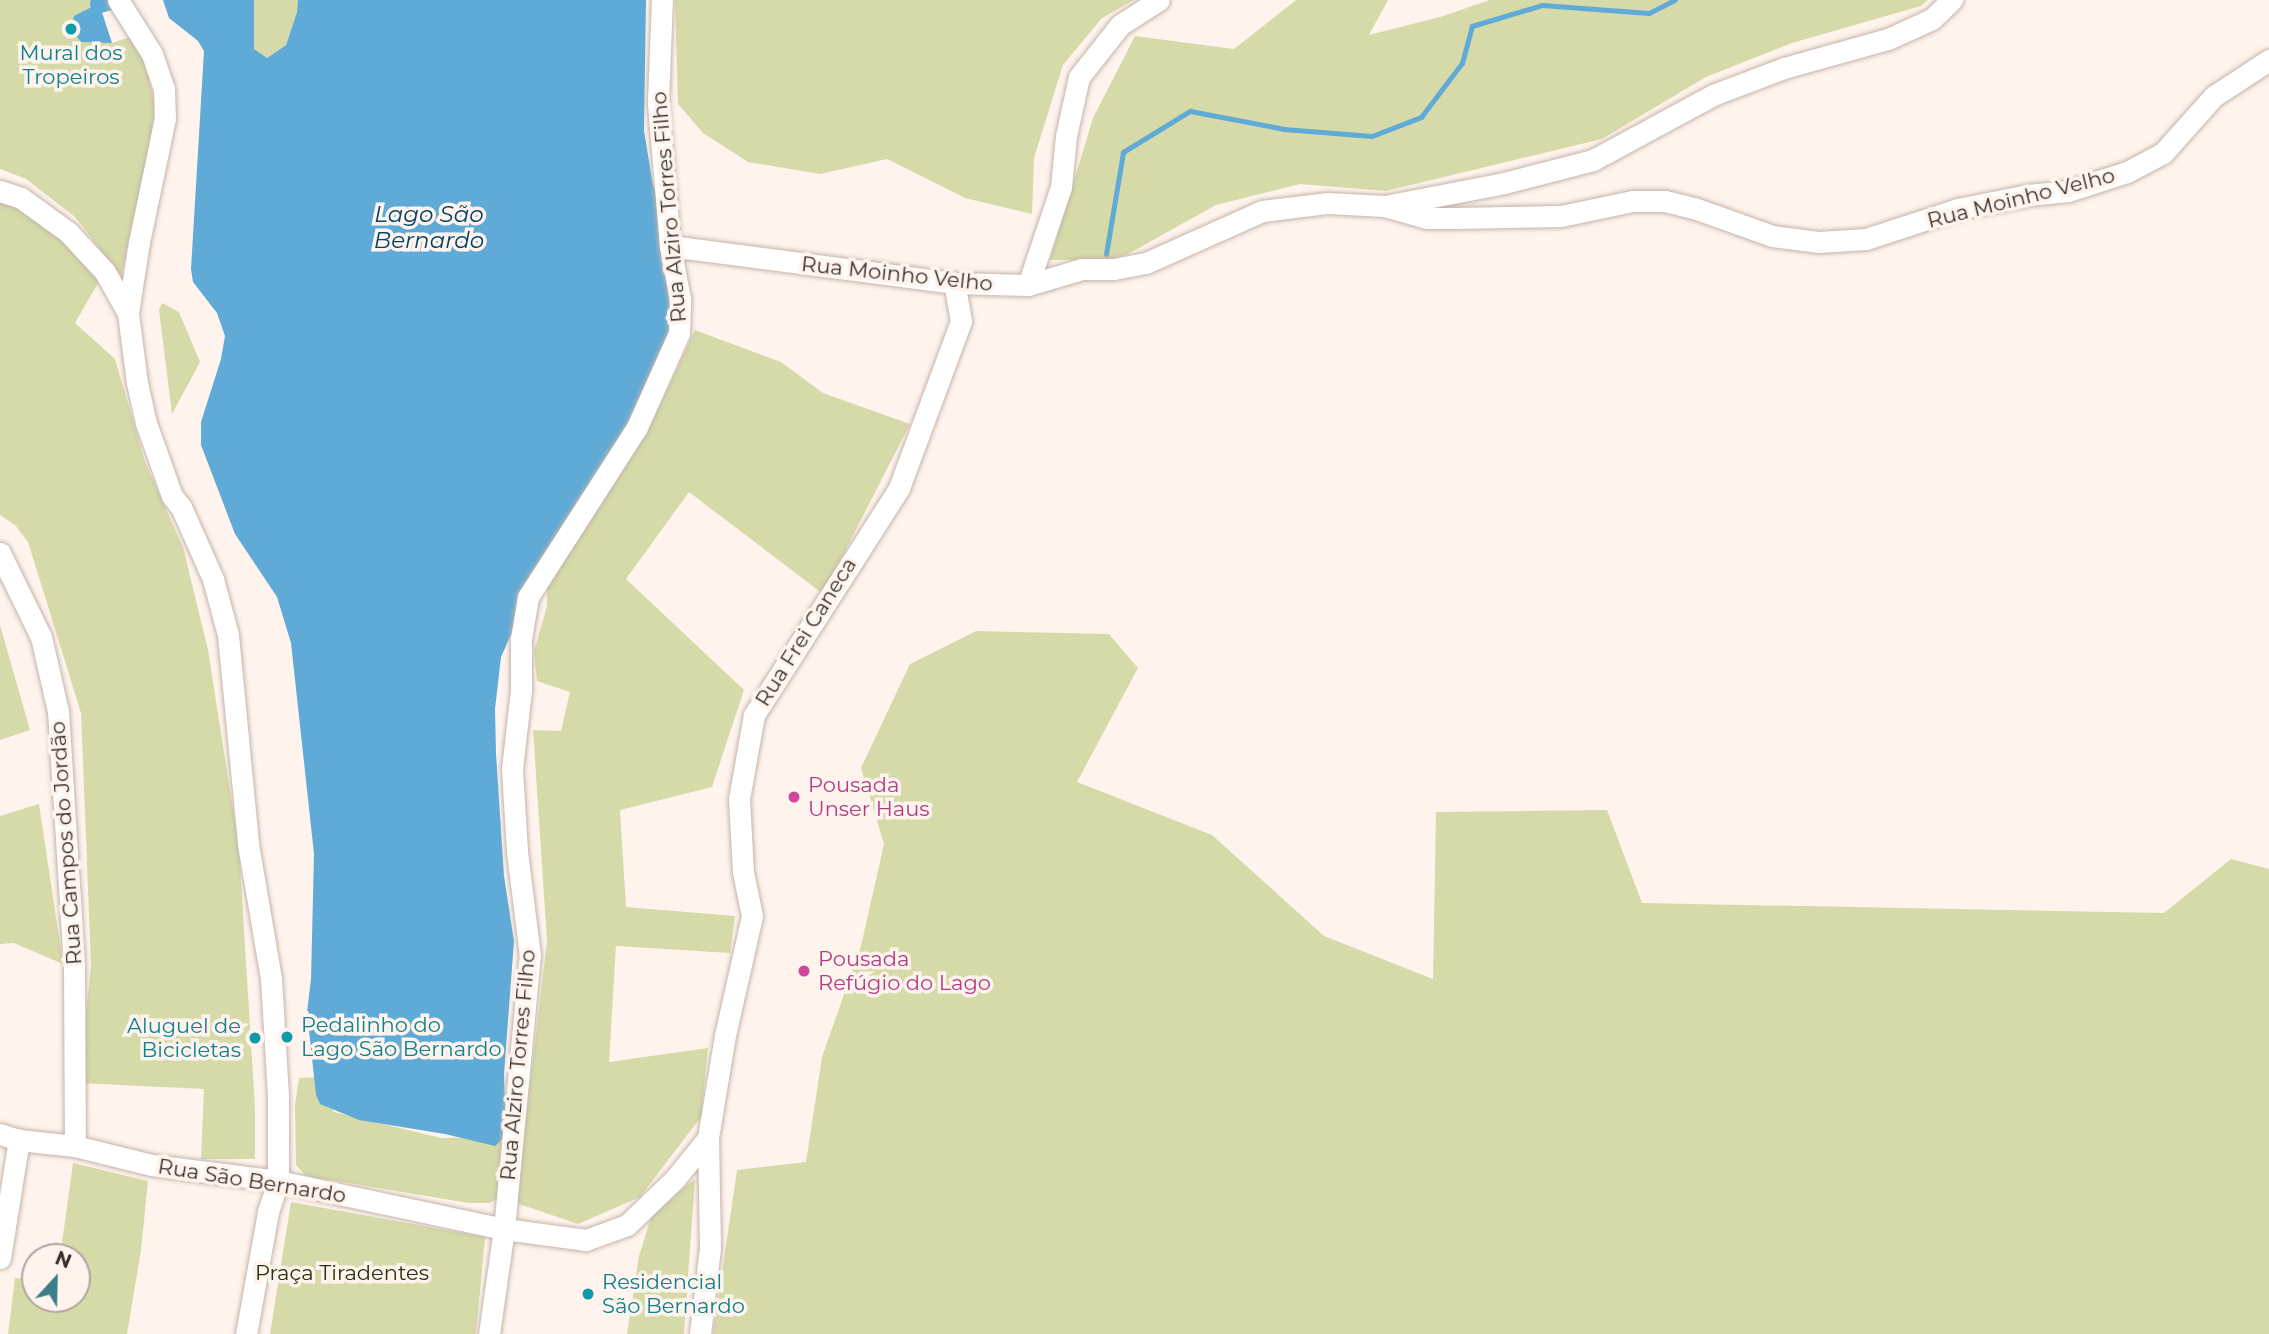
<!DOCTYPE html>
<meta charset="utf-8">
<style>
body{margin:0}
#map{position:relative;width:2269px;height:1334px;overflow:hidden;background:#fef4ed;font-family:Montserrat,sans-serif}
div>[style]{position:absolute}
.green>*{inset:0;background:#d6daa8}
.water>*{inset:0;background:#5faad6}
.stream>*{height:5px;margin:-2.5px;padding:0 2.5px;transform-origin:2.5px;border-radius:2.5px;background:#5faad6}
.canal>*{height:19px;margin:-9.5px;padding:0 9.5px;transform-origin:9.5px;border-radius:9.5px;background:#5faad6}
.roads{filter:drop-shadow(0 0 2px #c4b4a9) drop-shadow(0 0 2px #c4b4a9)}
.street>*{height:21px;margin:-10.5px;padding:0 10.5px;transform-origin:10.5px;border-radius:10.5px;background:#fff}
.dots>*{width:19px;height:19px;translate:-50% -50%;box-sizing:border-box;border:4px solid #fef4ed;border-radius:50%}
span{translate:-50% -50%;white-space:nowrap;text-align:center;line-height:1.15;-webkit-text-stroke:7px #fef4ed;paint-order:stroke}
.culture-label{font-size:21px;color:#0d838f}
.left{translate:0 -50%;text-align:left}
.right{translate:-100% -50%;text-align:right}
.street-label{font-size:21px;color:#37302c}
.hotel-label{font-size:21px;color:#b23c85}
.park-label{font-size:21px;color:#2e300e}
.water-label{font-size:23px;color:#034562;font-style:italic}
.north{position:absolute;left:21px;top:1243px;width:70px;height:70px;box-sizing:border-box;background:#fef4ed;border:2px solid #aea6a0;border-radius:50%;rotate:22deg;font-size:19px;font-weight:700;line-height:28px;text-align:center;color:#37302c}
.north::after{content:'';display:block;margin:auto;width:24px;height:32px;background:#39808a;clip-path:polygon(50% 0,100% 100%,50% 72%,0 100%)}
</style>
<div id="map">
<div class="green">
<div style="clip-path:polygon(0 0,98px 0,99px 3px,74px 16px,112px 43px,130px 37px,144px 57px,155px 105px,149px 153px,121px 276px,75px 217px,26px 179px,0 169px)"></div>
<div style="clip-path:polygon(254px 0,298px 0,297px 12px,286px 45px,267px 58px,254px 50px)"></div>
<div style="clip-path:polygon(675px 0,1134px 0,1102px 18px,1063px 65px,1034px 158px,1032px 214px,965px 198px,887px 159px,820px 174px,748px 162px,703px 133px,678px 104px)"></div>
<div style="clip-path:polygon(1296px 0,1388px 0,1369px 35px,1440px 17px,1490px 0,1928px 0,1921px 6px,1792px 43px,1706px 77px,1602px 139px,1386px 191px,1300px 184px,1216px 205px,1128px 254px,1107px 260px,1050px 260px,1093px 118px,1135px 36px,1234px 49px)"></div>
<div style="clip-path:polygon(0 199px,18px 205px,61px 237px,101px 278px,75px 323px,115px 359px,145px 462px,183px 547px,208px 650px,239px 848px,255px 1107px,255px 1159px,201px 1159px,204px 1089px,79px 1083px,91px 965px,81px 713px,28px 542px,15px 525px,0 515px)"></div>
<div style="clip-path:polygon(162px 303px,179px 312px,200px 362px,172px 414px,159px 310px)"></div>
<div style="clip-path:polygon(695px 330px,781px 362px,823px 393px,910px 424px,823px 594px,689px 492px,626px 579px,744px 690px,712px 787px,620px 810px,626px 907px,735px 916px,730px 953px,616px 946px,609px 1062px,708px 1048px,701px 1117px,640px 1197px,578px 1224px,516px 1203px,547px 941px,533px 730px,561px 731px,570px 692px,537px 681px,534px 651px,547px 606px,547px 577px,648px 431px)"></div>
<div style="clip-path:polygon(0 625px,30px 730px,0 740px)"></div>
<div style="clip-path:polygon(976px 631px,1109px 634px,1138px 668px,1077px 782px,1212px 835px,1324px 936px,1433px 979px,1436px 812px,1607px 810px,1642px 903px,2164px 913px,2231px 859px,2269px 869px,2269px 1334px,713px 1334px,737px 1170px,806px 1162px,822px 1057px,861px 946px,884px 844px,861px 768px,910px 664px)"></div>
<div style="clip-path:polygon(39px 804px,63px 964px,14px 943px,0 944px,0 816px)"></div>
<div style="clip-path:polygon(319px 1077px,334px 1112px,441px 1138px,481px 1137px,505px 1143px,498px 1199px,489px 1203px,469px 1203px,306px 1176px,296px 1165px,295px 1105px,299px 1078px)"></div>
<div style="clip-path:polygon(73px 1163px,148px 1181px,141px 1250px,127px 1334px,8px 1334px,15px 1278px,35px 1280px,35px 1299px,77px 1299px,77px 1257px,60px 1257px)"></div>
<div style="clip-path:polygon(695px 1179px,684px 1334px,627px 1334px,639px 1256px,653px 1211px)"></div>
<div style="clip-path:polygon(291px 1202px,485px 1237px,476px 1334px,270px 1334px)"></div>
</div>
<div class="water">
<div style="clip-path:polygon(163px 0,254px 0,254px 49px,267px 58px,286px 45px,297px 12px,298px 0,646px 0,644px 131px,653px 185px,674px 238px,669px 352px,514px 628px,501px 657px,495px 709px,496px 753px,504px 876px,514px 941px,504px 1074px,506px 1129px,503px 1139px,495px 1146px,445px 1134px,359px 1120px,320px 1104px,316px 1095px,307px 1012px,311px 979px,314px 854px,291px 643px,277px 597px,235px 534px,201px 445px,201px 422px,221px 359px,225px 336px,217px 313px,193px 282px,191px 269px,204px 51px,198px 41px,169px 18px)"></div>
<div style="clip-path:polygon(99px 3px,112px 43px,81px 42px,71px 29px,74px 16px)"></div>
</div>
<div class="stream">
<div style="left:1106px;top:254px;width:103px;rotate:-80.5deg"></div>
<div style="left:1123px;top:152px;width:79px;rotate:-31.5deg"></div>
<div style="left:1190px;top:111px;width:96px;rotate:10.8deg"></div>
<div style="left:1284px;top:129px;width:88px;rotate:4.5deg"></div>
<div style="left:1372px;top:136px;width:53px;rotate:-21.2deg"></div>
<div style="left:1421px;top:117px;width:68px;rotate:-52.8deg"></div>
<div style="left:1462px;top:63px;width:38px;rotate:-75deg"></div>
<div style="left:1472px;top:26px;width:73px;rotate:-16.7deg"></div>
<div style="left:1542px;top:5px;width:107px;rotate:4.3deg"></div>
<div style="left:1649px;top:13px;width:29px;rotate:-27deg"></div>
</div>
<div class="canal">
<div style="left:99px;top:3px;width:12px;rotate:-14deg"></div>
</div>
<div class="roads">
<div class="street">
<div style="left:118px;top:0;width:64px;rotate:57.8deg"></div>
<div style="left:152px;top:54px;width:37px;rotate:71deg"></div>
<div style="left:164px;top:89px;width:29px;rotate:88deg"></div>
<div style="left:165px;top:118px;width:127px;rotate:101.8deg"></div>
<div style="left:139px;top:242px;width:72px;rotate:98.8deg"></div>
<div style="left:128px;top:313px;width:71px;rotate:82.7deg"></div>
<div style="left:137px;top:383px;width:41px;rotate:77.3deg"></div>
<div style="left:146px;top:423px;width:77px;rotate:70.4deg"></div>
<div style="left:172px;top:496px;width:14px;rotate:51deg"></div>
<div style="left:181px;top:507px;width:79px;rotate:66deg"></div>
<div style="left:213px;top:579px;width:58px;rotate:75deg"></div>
<div style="left:228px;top:635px;width:210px;rotate:84.5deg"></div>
<div style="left:248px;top:844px;width:136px;rotate:80.3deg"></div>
<div style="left:271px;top:978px;width:118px;rotate:86.6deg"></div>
<div style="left:278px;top:1096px;width:85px;rotate:90deg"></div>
<div style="left:278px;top:1181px;width:33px;rotate:108deg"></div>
<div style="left:268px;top:1212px;width:124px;rotate:100.2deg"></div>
<div style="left:0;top:191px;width:22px;rotate:18deg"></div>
<div style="left:21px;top:198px;width:58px;rotate:35.9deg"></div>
<div style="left:68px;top:232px;width:54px;rotate:47.2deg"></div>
<div style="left:105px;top:272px;width:47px;rotate:60.7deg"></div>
<div style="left:1390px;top:205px;width:116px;rotate:-10.9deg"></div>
<div style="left:1504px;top:183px;width:92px;rotate:-14.5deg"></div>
<div style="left:1593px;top:160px;width:136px;rotate:-28.4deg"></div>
<div style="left:1713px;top:95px;width:76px;rotate:-20.8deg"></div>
<div style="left:1784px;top:68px;width:108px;rotate:-15.6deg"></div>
<div style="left:1888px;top:39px;width:48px;rotate:-24.4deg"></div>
<div style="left:1932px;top:19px;width:28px;rotate:-44deg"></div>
<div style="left:670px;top:246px;width:286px;rotate:7.4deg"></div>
<div style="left:954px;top:283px;width:74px;rotate:1.5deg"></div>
<div style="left:1028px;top:285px;width:56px;rotate:-16.5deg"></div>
<div style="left:1082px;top:269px;width:32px"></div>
<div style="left:1114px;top:269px;width:33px;rotate:-11deg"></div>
<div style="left:1146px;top:263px;width:127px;rotate:-24.1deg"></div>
<div style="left:1262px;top:211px;width:65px;rotate:-7deg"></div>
<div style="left:1327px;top:203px;width:57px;rotate:3deg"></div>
<div style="left:1384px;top:206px;width:45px;rotate:15.6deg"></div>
<div style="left:1427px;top:218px;width:27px"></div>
<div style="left:1454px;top:218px;width:107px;rotate:-1.1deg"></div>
<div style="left:1561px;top:216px;width:73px;rotate:-11.9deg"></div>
<div style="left:1632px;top:201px;width:33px"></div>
<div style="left:1665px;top:201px;width:30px;rotate:14deg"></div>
<div style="left:1694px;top:208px;width:83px;rotate:19.7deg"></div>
<div style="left:1772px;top:236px;width:46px;rotate:7.4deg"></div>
<div style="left:1818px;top:242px;width:48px;rotate:-3.6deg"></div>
<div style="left:1866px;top:239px;width:97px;rotate:-18.1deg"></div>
<div style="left:1958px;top:209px;width:71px;rotate:-11.3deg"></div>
<div style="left:2028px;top:195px;width:40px;rotate:-5.7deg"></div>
<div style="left:2068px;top:191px;width:62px;rotate:-17.9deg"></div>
<div style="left:2127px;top:172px;width:41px;rotate:-27.8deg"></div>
<div style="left:2163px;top:153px;width:76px;rotate:-48.2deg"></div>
<div style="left:2214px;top:96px;width:66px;rotate:-33.2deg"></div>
<div style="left:1028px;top:285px;width:103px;rotate:-71.4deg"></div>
<div style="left:1061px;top:187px;width:51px;rotate:-84.4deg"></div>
<div style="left:1066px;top:136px;width:60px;rotate:-77.6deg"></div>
<div style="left:1079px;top:77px;width:66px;rotate:-51.7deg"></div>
<div style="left:1120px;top:25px;width:46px;rotate:-32.7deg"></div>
<div style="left:0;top:553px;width:93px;rotate:64deg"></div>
<div style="left:41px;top:637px;width:76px;rotate:77.1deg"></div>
<div style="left:58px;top:711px;width:256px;rotate:86.4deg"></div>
<div style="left:74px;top:966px;width:180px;rotate:89.7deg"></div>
<div style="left:0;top:1134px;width:20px;rotate:18deg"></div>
<div style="left:19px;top:1140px;width:56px;rotate:6.1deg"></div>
<div style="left:75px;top:1146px;width:79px;rotate:13.9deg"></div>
<div style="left:152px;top:1165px;width:127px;rotate:7.2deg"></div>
<div style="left:278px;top:1181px;width:231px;rotate:12deg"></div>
<div style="left:504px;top:1229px;width:83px;rotate:7.6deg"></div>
<div style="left:586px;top:1240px;width:44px;rotate:-20.1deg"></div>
<div style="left:627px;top:1225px;width:65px;rotate:-43.8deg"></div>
<div style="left:674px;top:1180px;width:54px;rotate:-51deg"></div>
<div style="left:0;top:1258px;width:120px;rotate:-80.9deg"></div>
<div style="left:489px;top:1334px;width:106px;rotate:-81.9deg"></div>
<div style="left:504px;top:1229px;width:274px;rotate:-84.6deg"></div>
<div style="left:530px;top:956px;width:106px;rotate:-97.1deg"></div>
<div style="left:517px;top:851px;width:82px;rotate:-93.5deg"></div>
<div style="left:512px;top:769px;width:80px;rotate:-83.5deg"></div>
<div style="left:521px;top:690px;width:51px;rotate:-90deg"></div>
<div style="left:521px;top:639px;width:43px;rotate:-80.5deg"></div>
<div style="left:528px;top:597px;width:202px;rotate:-57.3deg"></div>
<div style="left:637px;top:427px;width:103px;rotate:-65.9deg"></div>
<div style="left:679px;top:333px;width:34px;rotate:-88deg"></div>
<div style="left:680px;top:299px;width:54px;rotate:-100.7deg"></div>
<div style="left:670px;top:246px;width:144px;rotate:-94.8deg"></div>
<div style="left:658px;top:102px;width:102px;rotate:-87.8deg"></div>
<div style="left:700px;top:1334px;width:87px;rotate:-83.4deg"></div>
<div style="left:710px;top:1248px;width:110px;rotate:-91deg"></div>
<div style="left:708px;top:1138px;width:104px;rotate:-80.6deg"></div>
<div style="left:725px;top:1035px;width:122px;rotate:-77.2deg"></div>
<div style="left:752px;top:916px;width:45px;rotate:-101.6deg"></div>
<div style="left:743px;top:872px;width:73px;rotate:-93.1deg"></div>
<div style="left:739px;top:799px;width:85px;rotate:-79.9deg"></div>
<div style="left:754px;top:715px;width:269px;rotate:-57.4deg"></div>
<div style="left:899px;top:488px;width:178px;rotate:-69.6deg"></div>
<div style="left:961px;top:321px;width:39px;rotate:-100deg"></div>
</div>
</div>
<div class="dots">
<div style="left:71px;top:29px;background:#0f9aa8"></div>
<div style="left:794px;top:797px;background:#d1479c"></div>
<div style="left:804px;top:971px;background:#d1479c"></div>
<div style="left:287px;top:1037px;background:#0f9aa8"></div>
<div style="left:255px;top:1038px;background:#0f9aa8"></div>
<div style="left:588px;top:1294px;background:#0f9aa8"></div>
</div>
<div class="culture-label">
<span style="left:71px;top:65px">Mural dos<br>Tropeiros</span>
<span class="left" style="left:301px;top:1037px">Pedalinho do<br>Lago São Bernardo</span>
<span class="right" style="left:241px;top:1038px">Aluguel de<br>Bicicletas</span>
<span class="left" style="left:602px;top:1294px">Residencial<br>São Bernardo</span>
</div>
<div class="street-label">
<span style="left:2021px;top:198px;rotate:-14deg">Rua Moinho Velho</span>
<span style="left:669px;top:207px;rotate:-95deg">Rua Alziro Torres Filho</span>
<span style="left:897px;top:274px;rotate:6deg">Rua Moinho Velho</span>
<span style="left:806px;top:632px;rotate:-58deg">Rua Frei Caneca</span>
<span style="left:66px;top:843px;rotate:-94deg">Rua Campos do Jordão</span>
<span style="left:518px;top:1065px;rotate:-85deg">Rua Alziro Torres Filho</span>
<span style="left:252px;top:1181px;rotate:9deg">Rua São Bernardo</span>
</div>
<div class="hotel-label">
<span class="left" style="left:808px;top:797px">Pousada<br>Unser Haus</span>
<span class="left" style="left:818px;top:971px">Pousada<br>Refúgio do Lago</span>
</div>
<div class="park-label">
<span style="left:342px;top:1273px">Praça Tiradentes</span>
</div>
<div class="water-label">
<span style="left:429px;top:227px">Lago São<br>Bernardo</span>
</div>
<div class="north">N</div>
</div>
